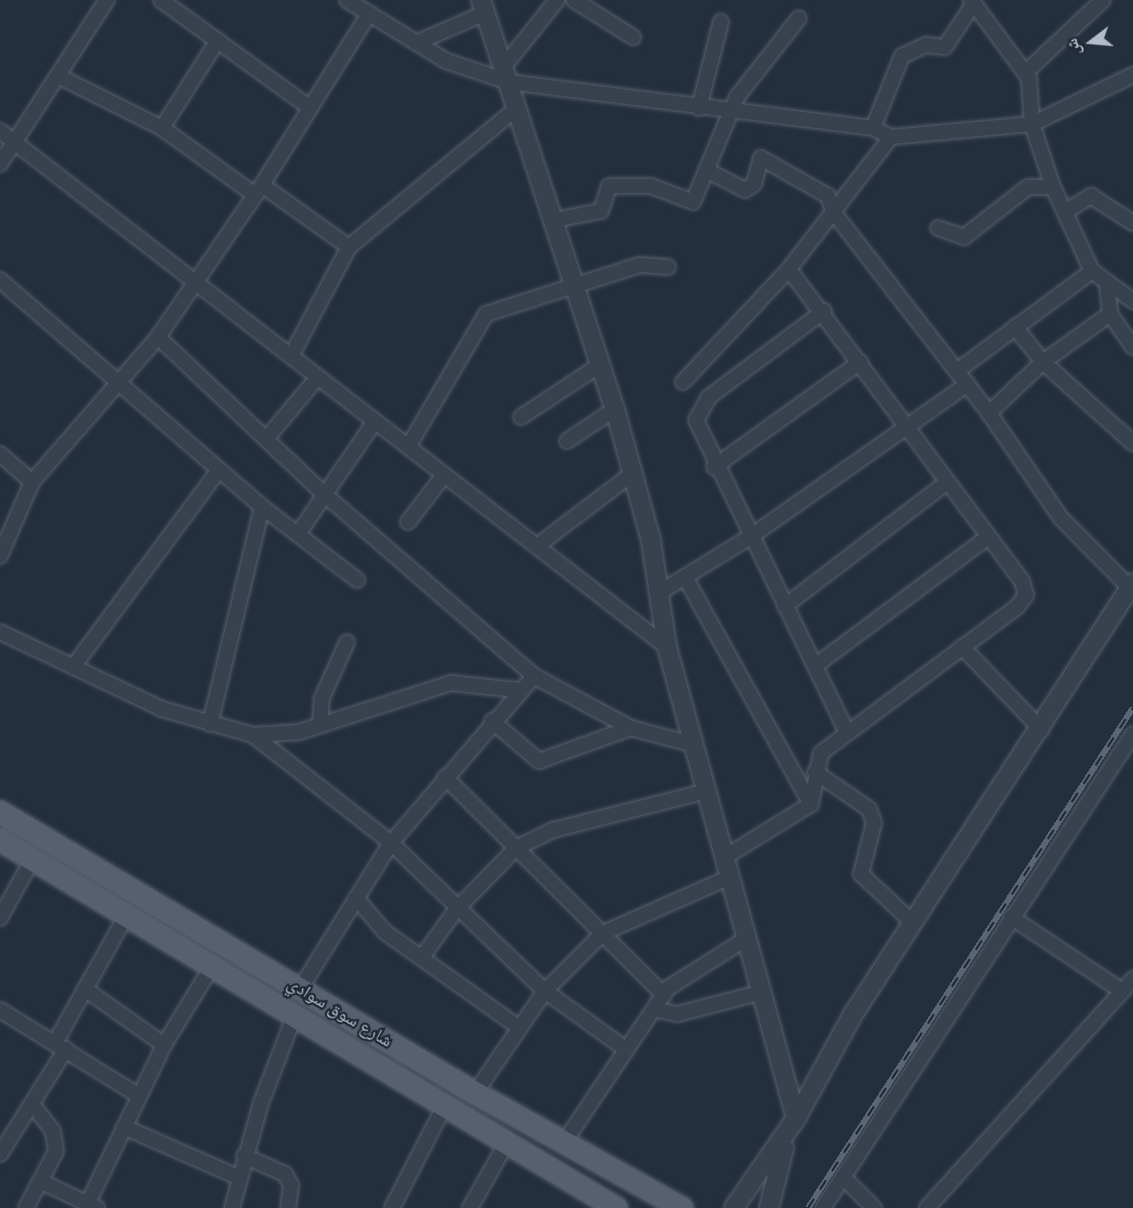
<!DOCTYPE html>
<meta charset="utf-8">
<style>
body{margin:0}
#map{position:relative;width:1133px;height:1208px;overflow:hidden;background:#242f3e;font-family:"Varela Round","Noto Naskh Arabic",sans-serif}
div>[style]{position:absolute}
.roads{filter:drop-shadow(0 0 2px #565f6c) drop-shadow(0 0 2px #565f6c)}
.minor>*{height:14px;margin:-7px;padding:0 7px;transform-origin:7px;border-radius:7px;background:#38414e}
.tertiary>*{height:18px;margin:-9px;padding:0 9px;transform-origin:9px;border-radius:9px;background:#38414e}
.primary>*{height:22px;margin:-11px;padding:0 11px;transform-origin:11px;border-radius:11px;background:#56606e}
.rail>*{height:6px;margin-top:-3px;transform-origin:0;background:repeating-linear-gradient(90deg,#1d2633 0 11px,#5a6575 0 22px);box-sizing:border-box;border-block:2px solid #5a6575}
span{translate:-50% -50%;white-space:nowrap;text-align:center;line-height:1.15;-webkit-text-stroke:4.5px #1d2633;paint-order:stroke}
.street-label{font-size:18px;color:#b4bcc9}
.north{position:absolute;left:1061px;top:12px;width:60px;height:60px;-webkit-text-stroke:4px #1d2633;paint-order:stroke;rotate:254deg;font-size:16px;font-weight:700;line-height:24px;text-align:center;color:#b4bcc9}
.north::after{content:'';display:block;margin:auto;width:21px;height:27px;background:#b4bcc9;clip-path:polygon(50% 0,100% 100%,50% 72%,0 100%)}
</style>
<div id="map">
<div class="roads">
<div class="minor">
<div style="left:161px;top:0;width:184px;rotate:35.9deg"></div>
<div style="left:347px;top:0;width:116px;rotate:31.6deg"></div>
<div style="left:446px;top:61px;width:66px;rotate:18.4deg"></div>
<div style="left:509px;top:82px;width:367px;rotate:7.2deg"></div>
<div style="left:873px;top:128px;width:20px;rotate:27deg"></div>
<div style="left:891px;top:137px;width:142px;rotate:-5.3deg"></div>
<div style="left:1032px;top:124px;width:112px;rotate:-25.9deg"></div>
<div style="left:574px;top:0;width:70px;rotate:32.1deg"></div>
<div style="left:971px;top:0;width:97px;rotate:53.4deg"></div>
<div style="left:1029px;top:78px;width:46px;rotate:86.3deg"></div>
<div style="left:1032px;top:124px;width:66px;rotate:71.6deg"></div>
<div style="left:1053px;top:187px;width:93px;rotate:65.1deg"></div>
<div style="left:1092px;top:271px;width:51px;rotate:36.2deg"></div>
<div style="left:416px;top:43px;width:75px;rotate:-23.5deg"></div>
<div style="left:504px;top:66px;width:85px;rotate:-51.2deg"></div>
<div style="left:1026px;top:72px;width:105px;rotate:-43.1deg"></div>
<div style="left:58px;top:76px;width:116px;rotate:26.6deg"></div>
<div style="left:162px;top:128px;width:115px;rotate:35.8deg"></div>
<div style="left:699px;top:108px;width:89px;rotate:-75.7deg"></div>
<div style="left:162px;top:128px;width:104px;rotate:-57.5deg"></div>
<div style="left:873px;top:128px;width:78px;rotate:-68.1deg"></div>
<div style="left:902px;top:56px;width:26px;rotate:-25deg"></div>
<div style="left:926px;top:45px;width:19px;rotate:6deg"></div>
<div style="left:945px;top:47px;width:53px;rotate:-56.6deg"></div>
<div style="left:0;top:131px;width:843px;rotate:37.73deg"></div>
<div style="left:0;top:164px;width:196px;rotate:-56.9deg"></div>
<div style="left:710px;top:172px;width:39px;rotate:27deg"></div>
<div style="left:745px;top:190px;width:11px;rotate:-34deg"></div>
<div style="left:754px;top:184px;width:27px;rotate:-75deg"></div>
<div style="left:761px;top:158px;width:77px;rotate:29.6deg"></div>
<div style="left:828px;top:196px;width:18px;rotate:71deg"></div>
<div style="left:834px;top:213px;width:253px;rotate:52.2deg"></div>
<div style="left:989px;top:413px;width:127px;rotate:55.6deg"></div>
<div style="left:1061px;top:518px;width:98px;rotate:45.4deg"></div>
<div style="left:262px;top:185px;width:107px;rotate:35.5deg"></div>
<div style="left:1065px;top:212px;width:31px;rotate:-32deg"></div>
<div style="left:1091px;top:196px;width:50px;rotate:32.7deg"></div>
<div style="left:555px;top:220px;width:47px;rotate:-11.1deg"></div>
<div style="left:601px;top:211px;width:26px;rotate:-72deg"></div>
<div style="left:609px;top:186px;width:42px"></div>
<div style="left:651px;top:186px;width:45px;rotate:20.9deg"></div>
<div style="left:693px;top:202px;width:114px;rotate:-67.3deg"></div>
<div style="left:737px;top:97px;width:100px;rotate:-51.9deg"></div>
<div style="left:938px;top:228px;width:28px;rotate:19deg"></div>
<div style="left:964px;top:237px;width:81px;rotate:-38deg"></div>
<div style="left:1028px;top:187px;width:25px"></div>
<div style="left:0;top:280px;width:347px;rotate:40.9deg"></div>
<div style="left:262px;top:507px;width:120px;rotate:37.5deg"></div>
<div style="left:1107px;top:284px;width:30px;rotate:84deg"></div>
<div style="left:1110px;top:314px;width:40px;rotate:55.1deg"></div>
<div style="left:824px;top:311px;width:144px;rotate:143.2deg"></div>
<div style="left:709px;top:397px;width:26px;rotate:119deg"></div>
<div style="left:696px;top:420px;width:347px;rotate:64.2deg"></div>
<div style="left:1015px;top:327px;width:45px;rotate:51.3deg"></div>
<div style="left:1043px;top:362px;width:121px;rotate:42deg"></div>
<div style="left:158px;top:337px;width:228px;rotate:43.4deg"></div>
<div style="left:324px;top:494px;width:278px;rotate:40.9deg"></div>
<div style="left:534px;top:676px;width:110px;rotate:28.2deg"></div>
<div style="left:631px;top:728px;width:66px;rotate:14.9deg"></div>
<div style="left:291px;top:356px;width:123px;rotate:-62deg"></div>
<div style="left:349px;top:247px;width:217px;rotate:-39.6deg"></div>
<div style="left:957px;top:371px;width:168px;rotate:-36.5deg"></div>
<div style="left:683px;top:382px;width:155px;rotate:-46.8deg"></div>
<div style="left:789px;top:269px;width:167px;rotate:-52.3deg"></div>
<div style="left:989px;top:413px;width:74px;rotate:-43.4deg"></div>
<div style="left:1043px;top:362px;width:82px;rotate:-35.6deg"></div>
<div style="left:521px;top:417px;width:95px;rotate:-33.4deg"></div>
<div style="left:266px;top:439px;width:81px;rotate:-50deg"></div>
<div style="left:567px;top:441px;width:58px;rotate:-33.7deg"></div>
<div style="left:408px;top:447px;width:154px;rotate:-59.6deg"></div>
<div style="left:486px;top:314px;width:162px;rotate:-17.7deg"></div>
<div style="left:640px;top:265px;width:28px;rotate:4deg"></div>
<div style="left:0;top:454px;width:43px;rotate:41.2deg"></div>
<div style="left:714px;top:467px;width:180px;rotate:-35.7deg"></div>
<div style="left:408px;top:522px;width:59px;rotate:-52.5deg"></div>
<div style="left:298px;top:534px;width:137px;rotate:-55.7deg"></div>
<div style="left:537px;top:546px;width:121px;rotate:-37.2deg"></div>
<div style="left:0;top:556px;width:81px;rotate:-66.6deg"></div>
<div style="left:32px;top:482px;width:192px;rotate:-49deg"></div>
<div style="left:158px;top:337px;width:184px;rotate:-55.6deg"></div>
<div style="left:262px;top:185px;width:202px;rotate:-58deg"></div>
<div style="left:685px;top:577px;width:260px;rotate:61deg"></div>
<div style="left:657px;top:594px;width:109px;rotate:-31.5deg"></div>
<div style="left:750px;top:537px;width:266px;rotate:-35.1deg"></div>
<div style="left:785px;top:606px;width:204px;rotate:-37.4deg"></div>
<div style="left:0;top:632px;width:179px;rotate:25.4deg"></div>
<div style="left:162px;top:709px;width:95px;rotate:15.9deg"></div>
<div style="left:253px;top:735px;width:46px;rotate:-3.7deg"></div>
<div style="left:299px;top:732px;width:160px;rotate:-17.9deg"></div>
<div style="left:451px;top:683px;width:67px;rotate:6deg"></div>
<div style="left:962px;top:647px;width:115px;rotate:46.1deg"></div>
<div style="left:815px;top:666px;width:216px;rotate:-36.7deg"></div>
<div style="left:73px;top:667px;width:245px;rotate:-53.5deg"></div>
<div style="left:492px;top:721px;width:62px;rotate:40.4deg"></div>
<div style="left:539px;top:761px;width:98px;rotate:-19.7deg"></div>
<div style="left:210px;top:724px;width:223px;rotate:-76.5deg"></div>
<div style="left:320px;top:725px;width:27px;rotate:-86deg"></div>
<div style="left:322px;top:698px;width:61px;rotate:-65.9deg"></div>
<div style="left:253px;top:735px;width:175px;rotate:38deg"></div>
<div style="left:391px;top:843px;width:214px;rotate:43.9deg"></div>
<div style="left:545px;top:991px;width:97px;rotate:35.8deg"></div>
<div style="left:815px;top:772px;width:65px;rotate:34.4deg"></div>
<div style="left:869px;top:809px;width:15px;rotate:70deg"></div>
<div style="left:874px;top:823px;width:53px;rotate:104.3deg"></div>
<div style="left:861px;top:874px;width:71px;rotate:43.3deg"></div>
<div style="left:445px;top:777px;width:309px;rotate:44.9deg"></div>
<div style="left:725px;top:857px;width:101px;rotate:-31.6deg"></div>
<div style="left:811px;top:804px;width:52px;rotate:-78.9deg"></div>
<div style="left:821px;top:753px;width:244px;rotate:-36.7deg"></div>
<div style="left:1017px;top:607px;width:15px;rotate:-53deg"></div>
<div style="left:1026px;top:595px;width:15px;rotate:-106deg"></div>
<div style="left:1022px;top:581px;width:389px;rotate:-126.8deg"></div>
<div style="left:356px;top:898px;width:45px;rotate:49.5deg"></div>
<div style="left:385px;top:932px;width:163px;rotate:35.5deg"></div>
<div style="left:1011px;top:917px;width:133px;rotate:33.7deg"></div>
<div style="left:0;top:918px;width:68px;rotate:-61.2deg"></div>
<div style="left:422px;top:957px;width:58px;rotate:-54.1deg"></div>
<div style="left:456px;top:910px;width:86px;rotate:-45.9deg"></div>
<div style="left:516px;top:848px;width:41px;rotate:-25.9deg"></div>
<div style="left:553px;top:830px;width:159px;rotate:-14.2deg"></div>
<div style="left:85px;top:989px;width:97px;rotate:35.3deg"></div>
<div style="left:300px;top:989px;width:172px;rotate:-58.1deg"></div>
<div style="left:391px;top:843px;width:220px;rotate:-49.4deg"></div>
<div style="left:0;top:1010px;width:163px;rotate:31.7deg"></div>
<div style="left:657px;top:1010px;width:21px;rotate:11deg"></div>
<div style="left:678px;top:1014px;width:87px;rotate:-14.7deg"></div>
<div style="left:55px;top:1043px;width:148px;rotate:-60.8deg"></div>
<div style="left:475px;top:1093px;width:124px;rotate:-55.5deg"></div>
<div style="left:545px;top:991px;width:82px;rotate:-45deg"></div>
<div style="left:603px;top:933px;width:139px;rotate:-23.8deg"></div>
<div style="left:124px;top:1127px;width:124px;rotate:23.7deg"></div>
<div style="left:563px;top:1144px;width:188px;rotate:-56.1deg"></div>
<div style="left:668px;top:988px;width:93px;rotate:-32.3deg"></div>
<div style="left:0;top:1154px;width:124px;rotate:-57.8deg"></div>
<div style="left:244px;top:1156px;width:45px;rotate:23.7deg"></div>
<div style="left:285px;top:1174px;width:13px;rotate:61deg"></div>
<div style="left:291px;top:1185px;width:23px;rotate:97deg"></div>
<div style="left:843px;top:1177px;width:44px;rotate:45deg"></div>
<div style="left:42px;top:1182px;width:61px;rotate:25.3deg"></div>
<div style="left:88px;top:1203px;width:175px;rotate:-64.3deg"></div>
<div style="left:164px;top:1045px;width:90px;rotate:-58.6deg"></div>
<div style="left:26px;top:1208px;width:64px;rotate:-62.2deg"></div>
<div style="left:56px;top:1151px;width:20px;rotate:-99deg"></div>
<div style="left:53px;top:1131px;width:33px;rotate:-128deg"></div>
<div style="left:232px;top:1208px;width:109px;rotate:-74.6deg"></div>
<div style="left:261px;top:1103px;width:92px;rotate:-69deg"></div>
<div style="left:392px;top:1208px;width:116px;rotate:-62.8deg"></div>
<div style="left:470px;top:1208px;width:76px;rotate:-60.7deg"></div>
<div style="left:823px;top:1208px;width:566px;rotate:-56.81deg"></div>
<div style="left:927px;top:1208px;width:308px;rotate:-48deg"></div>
</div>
<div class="tertiary">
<div style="left:481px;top:0;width:430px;rotate:71.9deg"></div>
<div style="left:615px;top:409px;width:137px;rotate:74.7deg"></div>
<div style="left:651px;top:541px;width:107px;rotate:81.4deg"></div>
<div style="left:667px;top:647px;width:488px;rotate:74.7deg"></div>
<div style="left:796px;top:1118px;width:109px;rotate:124.6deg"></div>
<div style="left:794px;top:1122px;width:121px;rotate:-61.3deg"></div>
<div style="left:852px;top:1016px;width:516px;rotate:-57.02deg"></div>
<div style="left:769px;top:1208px;width:62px;rotate:-76deg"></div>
</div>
<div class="primary">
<div style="left:0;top:812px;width:552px;rotate:30.61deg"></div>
<div style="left:475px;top:1093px;width:237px;rotate:29.1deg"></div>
<div style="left:0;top:840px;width:718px;rotate:30.85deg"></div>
</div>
</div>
<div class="rail">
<div style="left:808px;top:1208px;width:596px;rotate:-56.98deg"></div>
</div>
<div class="street-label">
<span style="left:340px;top:1012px;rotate:31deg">شارع سوق سوادي</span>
</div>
<div class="north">ش</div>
</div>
